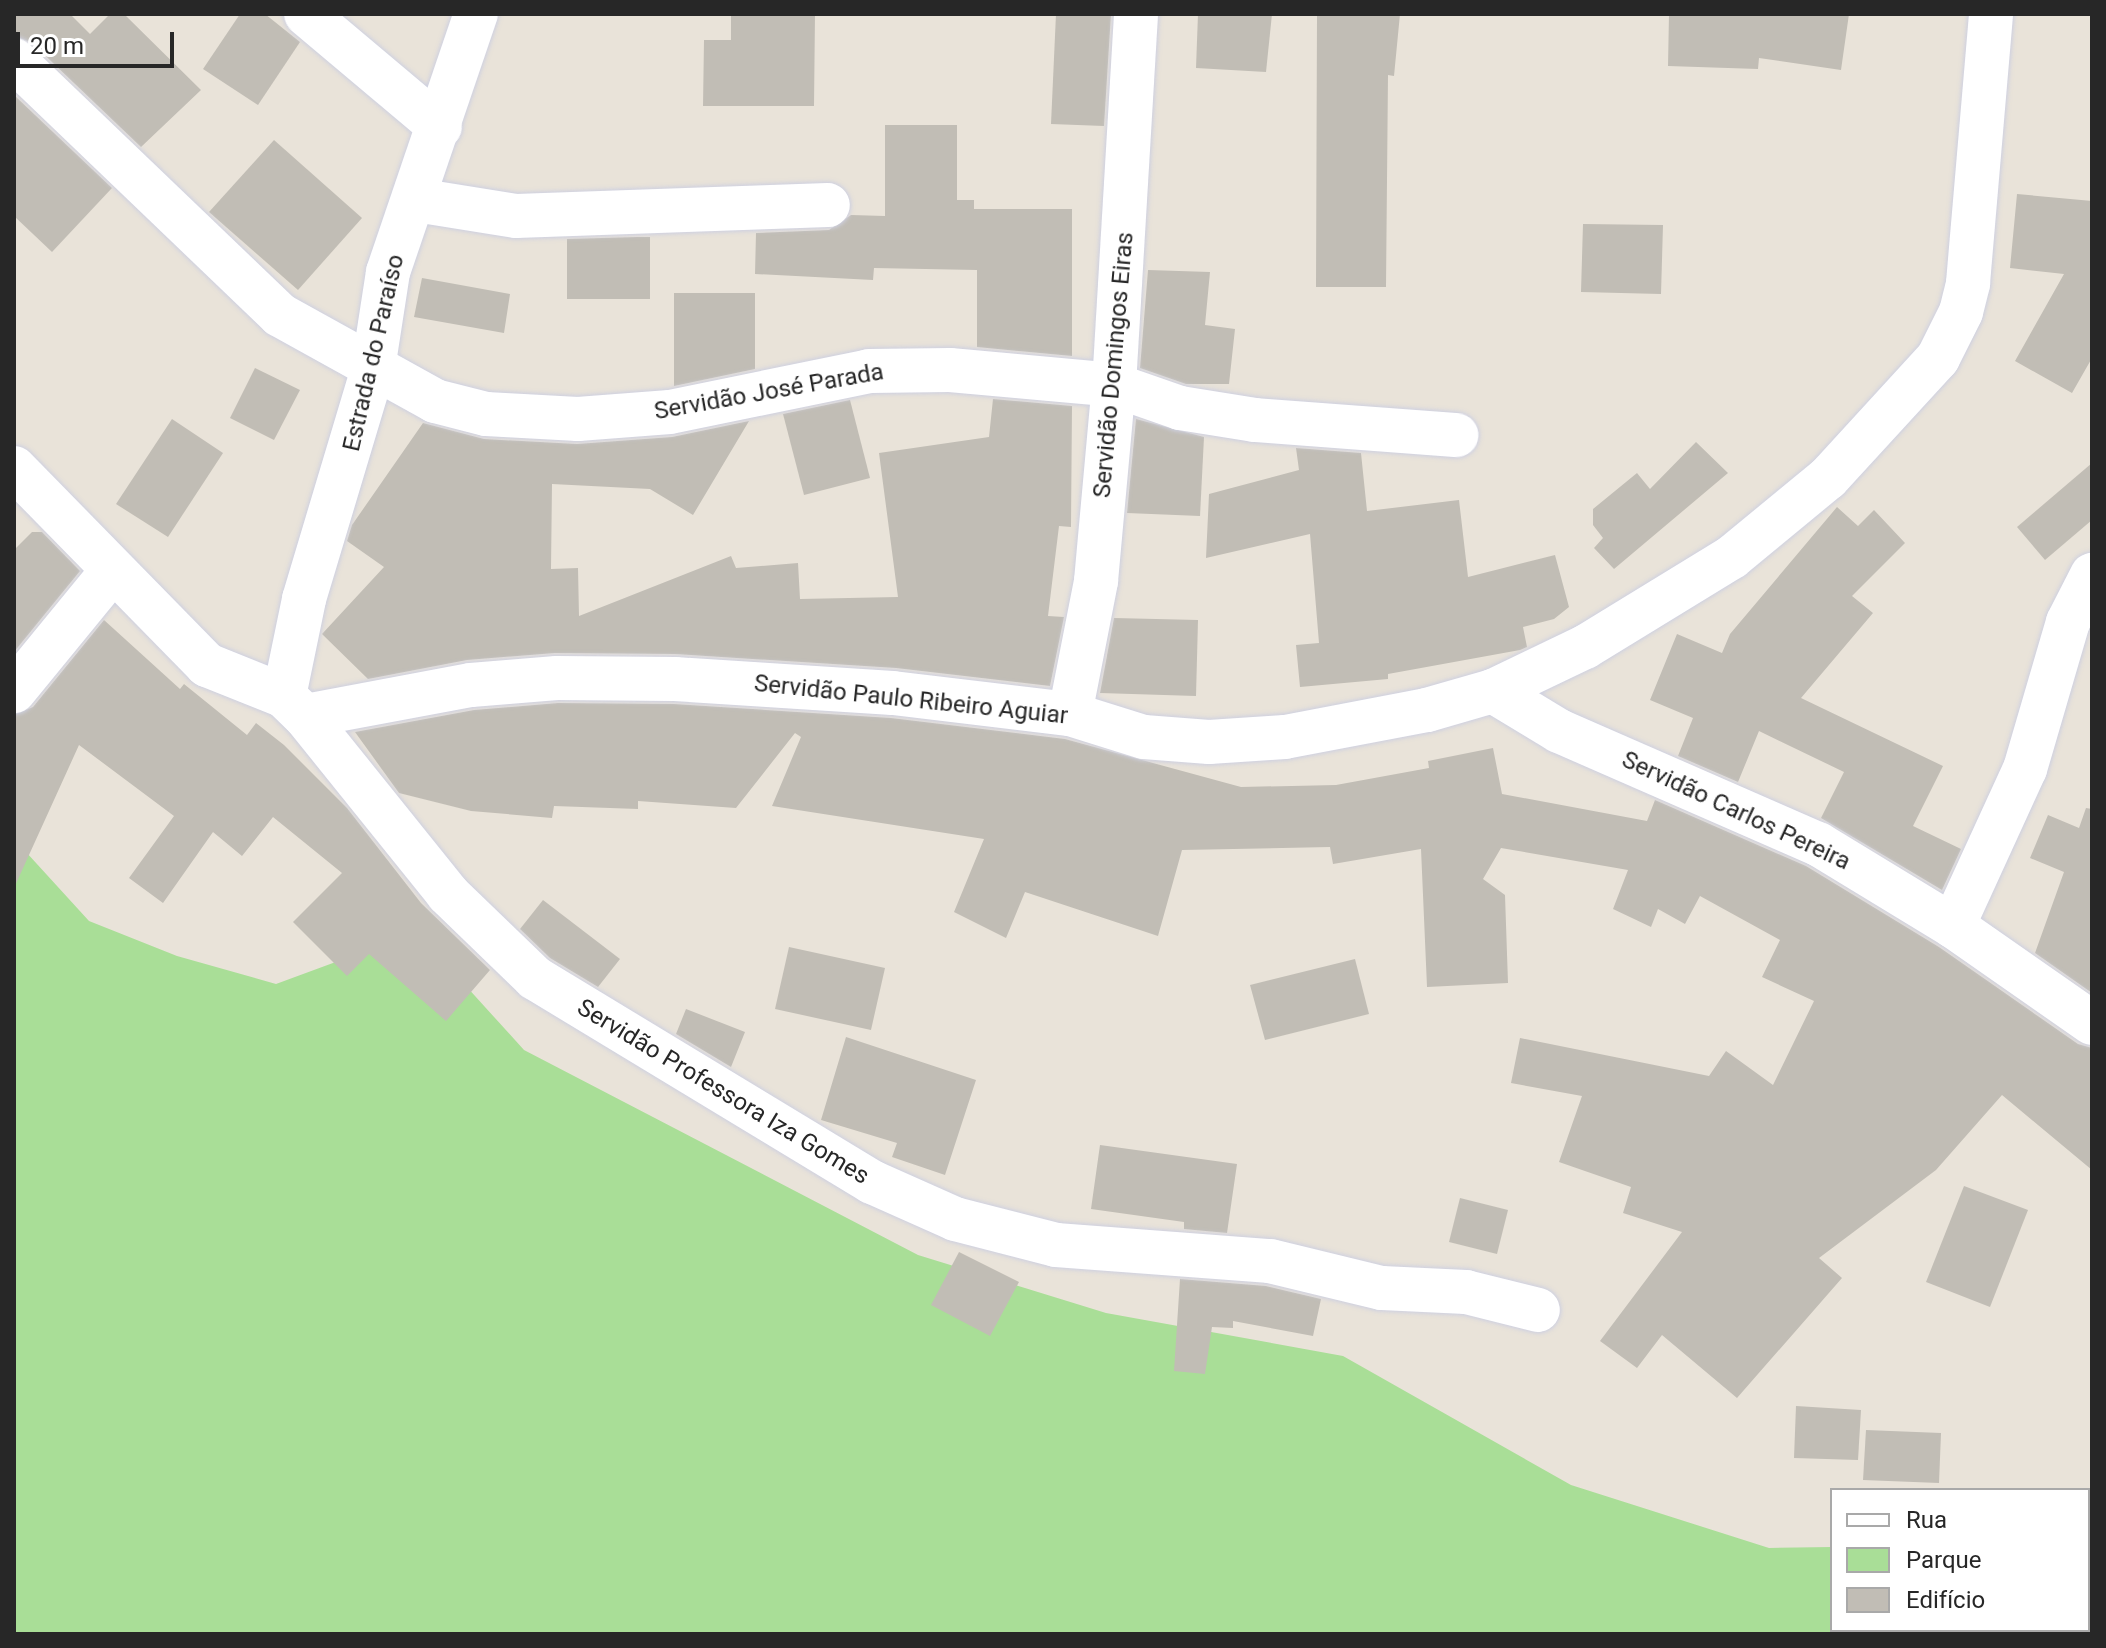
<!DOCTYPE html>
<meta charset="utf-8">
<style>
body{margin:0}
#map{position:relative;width:2106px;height:1648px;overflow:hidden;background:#e9e3d9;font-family:Roboto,sans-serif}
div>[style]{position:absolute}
.green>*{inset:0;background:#a9de97}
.building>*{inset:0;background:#c1bdb5}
.roads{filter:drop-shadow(0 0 2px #ced0e0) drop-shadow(0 0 2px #ced0e0)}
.minor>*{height:44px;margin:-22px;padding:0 22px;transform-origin:22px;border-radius:22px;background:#fff}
span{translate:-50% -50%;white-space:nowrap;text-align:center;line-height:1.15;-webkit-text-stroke:6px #fff;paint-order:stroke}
.street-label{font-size:24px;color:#272727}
.frame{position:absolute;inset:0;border:16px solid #272727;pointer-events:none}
.legend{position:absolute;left:1830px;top:1488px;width:260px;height:144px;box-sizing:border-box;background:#fff;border:2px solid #a9a9a9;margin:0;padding:10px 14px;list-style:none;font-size:24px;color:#272727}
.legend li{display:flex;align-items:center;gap:16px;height:40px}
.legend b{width:40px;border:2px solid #a9a9a9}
.scale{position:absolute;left:16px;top:32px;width:158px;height:36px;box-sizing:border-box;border:4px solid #272727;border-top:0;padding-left:10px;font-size:24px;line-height:28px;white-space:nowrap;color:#272727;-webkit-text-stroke:6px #fff;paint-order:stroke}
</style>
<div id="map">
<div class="green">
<div style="clip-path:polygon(14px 848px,26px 852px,89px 921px,177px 956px,276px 984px,417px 932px,524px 1050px,918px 1255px,1106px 1313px,1343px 1356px,1571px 1485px,1769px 1548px,1832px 1547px,1832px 1630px,2088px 1630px,2092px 1537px,2092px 1634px,14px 1634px)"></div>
</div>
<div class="building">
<div style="clip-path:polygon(14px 14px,70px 14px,90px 34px,110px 14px,124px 14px,201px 90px,141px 147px,31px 42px,14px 36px)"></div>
<div style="clip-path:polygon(240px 14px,265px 14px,300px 42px,258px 105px,203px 69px)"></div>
<div style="clip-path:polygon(731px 14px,815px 14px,814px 106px,703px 106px,704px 40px,731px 40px)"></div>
<div style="clip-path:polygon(1056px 14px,1111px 14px,1104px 126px,1051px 124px)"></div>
<div style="clip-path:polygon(1198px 14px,1272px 14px,1266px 72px,1196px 68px)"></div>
<div style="clip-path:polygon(1317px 14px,1400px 14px,1394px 76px,1388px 75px,1386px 287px,1316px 287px)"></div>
<div style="clip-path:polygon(1669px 14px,1849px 14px,1841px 70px,1759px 58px,1758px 69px,1668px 66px)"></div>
<div style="clip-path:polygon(14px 95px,112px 188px,52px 252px,14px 216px)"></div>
<div style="clip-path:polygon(885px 125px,957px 125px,957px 200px,974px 200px,974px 209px,1072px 209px,1072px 356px,977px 347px,977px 270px,874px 268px,873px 280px,755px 274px,756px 233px,829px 230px,851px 215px,885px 216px)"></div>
<div style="clip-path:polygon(274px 140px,362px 218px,298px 290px,209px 212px)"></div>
<div style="clip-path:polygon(2017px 194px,2092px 201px,2092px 358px,2072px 393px,2015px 361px,2064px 274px,2010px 268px)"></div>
<div style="clip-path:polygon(1583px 224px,1663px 225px,1661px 294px,1581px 292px)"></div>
<div style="clip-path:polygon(637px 237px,650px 237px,650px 299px,567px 299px,567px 239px)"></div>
<div style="clip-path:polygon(1148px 270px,1210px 272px,1205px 325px,1235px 329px,1229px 384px,1186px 384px,1140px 368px)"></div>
<div style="clip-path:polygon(422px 278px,510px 294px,504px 333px,414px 317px)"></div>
<div style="clip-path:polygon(674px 293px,755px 293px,755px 369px,674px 386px)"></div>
<div style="clip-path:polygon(255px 368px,300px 390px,274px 440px,230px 418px)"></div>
<div style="clip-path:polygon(993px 399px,1072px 406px,1071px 527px,1059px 526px,1048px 616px,1064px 617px,1050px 686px,896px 668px,675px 654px,555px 653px,467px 660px,368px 679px,322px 634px,384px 567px,347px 541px,352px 525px,423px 423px,484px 439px,577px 444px,672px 437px,749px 421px,693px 515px,650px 489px,552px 484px,551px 569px,578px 568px,579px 616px,731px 556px,736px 568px,798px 563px,800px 599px,898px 597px,879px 453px,989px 437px)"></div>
<div style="clip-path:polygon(850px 400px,870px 478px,804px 495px,783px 414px)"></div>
<div style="clip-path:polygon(172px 419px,223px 453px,168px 537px,116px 504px)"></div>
<div style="clip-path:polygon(1136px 419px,1204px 437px,1200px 516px,1127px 513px)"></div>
<div style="clip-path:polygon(1696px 442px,1728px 473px,1614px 569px,1594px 548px,1603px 538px,1593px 525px,1593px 509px,1637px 473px,1650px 489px)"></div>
<div style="clip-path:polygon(1296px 448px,1361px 453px,1367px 511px,1459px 500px,1468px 577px,1555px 555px,1569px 607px,1554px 619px,1523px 627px,1527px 647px,1520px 650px,1388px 674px,1388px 679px,1300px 687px,1296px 645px,1319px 643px,1310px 534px,1206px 558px,1209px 494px,1299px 470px)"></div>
<div style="clip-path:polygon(2092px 463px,2092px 520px,2045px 560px,2017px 527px)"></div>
<div style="clip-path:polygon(1837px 507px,1858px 526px,1874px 510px,1905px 543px,1852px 596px,1873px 613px,1801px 698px,1943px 766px,1913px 826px,1961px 849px,1942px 890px,1821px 818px,1844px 772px,1759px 731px,1738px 782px,1678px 756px,1693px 718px,1650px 700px,1677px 634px,1722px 653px,1730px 634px)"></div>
<div style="clip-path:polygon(32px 532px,42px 532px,80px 571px,14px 652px,14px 550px)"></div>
<div style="clip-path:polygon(1114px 618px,1198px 620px,1196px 696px,1100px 693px)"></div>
<div style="clip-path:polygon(104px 620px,180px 689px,184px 684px,247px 735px,256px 723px,284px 745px,347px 808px,421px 903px,490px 970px,446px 1021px,369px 954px,347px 976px,293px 922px,342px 873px,273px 817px,242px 856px,213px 832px,163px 903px,129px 878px,174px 816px,79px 745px,14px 888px,14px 715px,33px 707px)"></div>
<div style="clip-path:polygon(558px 703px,674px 704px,891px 718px,1065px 739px,1241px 787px,1336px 785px,1429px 768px,1428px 761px,1493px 748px,1502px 794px,1647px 821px,1655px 800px,1806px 866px,1939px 947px,2078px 1044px,2092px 1048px,2092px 1170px,2002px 1095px,1936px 1170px,1819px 1258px,1842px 1278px,1737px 1398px,1662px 1335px,1637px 1368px,1600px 1341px,1682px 1232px,1623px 1213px,1631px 1187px,1559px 1162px,1582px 1096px,1511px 1083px,1520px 1038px,1709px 1076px,1726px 1051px,1773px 1085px,1814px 1001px,1762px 977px,1780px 940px,1700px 896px,1685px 924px,1658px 909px,1651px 927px,1613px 909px,1628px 870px,1501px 848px,1483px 879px,1505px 895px,1508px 983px,1427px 987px,1421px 849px,1333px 864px,1330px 847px,1182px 850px,1158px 936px,1025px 892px,1006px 938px,954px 912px,984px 839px,772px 806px,801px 737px,795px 733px,736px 808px,638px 801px,638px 809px,554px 806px,552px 818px,471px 811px,399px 793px,355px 732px,474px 710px)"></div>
<div style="clip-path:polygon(2086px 808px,2092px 809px,2092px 993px,2035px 953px,2064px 872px,2030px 858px,2048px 815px,2079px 828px)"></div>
<div style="clip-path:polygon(543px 900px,620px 959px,598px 987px,550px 958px,520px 929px)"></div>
<div style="clip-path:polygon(789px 947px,885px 968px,871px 1030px,775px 1009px)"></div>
<div style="clip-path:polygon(1355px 959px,1369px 1014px,1265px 1040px,1250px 985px)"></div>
<div style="clip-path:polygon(686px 1009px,745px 1032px,731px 1067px,676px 1034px)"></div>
<div style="clip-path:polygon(846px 1037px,976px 1080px,945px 1175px,892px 1157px,897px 1143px,821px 1120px)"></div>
<div style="clip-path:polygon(1100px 1145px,1237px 1164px,1227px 1233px,1184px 1229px,1184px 1222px,1091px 1209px)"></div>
<div style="clip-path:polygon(1964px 1186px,2028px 1210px,1990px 1307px,1926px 1282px)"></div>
<div style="clip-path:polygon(1460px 1198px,1508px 1210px,1497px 1254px,1449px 1242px)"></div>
<div style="clip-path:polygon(959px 1252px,1019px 1282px,990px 1336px,931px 1305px)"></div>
<div style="clip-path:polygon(1180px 1279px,1266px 1286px,1321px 1299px,1313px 1336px,1233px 1321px,1233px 1328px,1212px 1327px,1205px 1374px,1174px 1371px)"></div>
<div style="clip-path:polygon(1796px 1406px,1861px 1410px,1858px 1460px,1794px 1458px)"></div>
<div style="clip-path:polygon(1866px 1430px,1941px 1433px,1939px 1483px,1863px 1480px)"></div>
</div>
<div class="roads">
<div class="minor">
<div style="left:306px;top:14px;width:175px;rotate:40.1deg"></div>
<div style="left:14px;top:60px;width:368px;rotate:43.8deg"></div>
<div style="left:280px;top:315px;width:177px;rotate:29deg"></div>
<div style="left:435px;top:401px;width:53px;rotate:14.3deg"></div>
<div style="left:486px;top:414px;width:92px;rotate:3.1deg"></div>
<div style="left:578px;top:419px;width:92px;rotate:-4.4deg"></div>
<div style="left:670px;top:412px;width:203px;rotate:-11.6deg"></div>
<div style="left:869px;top:371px;width:81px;rotate:-0.7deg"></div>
<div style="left:950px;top:370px;width:165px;rotate:5.2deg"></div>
<div style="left:1114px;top:385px;width:70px;rotate:19.2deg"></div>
<div style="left:1180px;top:408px;width:76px;rotate:9.1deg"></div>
<div style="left:1255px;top:420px;width:202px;rotate:4.3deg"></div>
<div style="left:416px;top:200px;width:101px;rotate:9.1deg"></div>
<div style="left:516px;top:216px;width:312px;rotate:-2deg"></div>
<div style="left:14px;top:468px;width:276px;rotate:45.6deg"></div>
<div style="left:207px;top:665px;width:83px;rotate:21.9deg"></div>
<div style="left:284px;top:696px;width:29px;rotate:44deg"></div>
<div style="left:305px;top:716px;width:169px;rotate:-10.6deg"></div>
<div style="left:471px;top:685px;width:86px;rotate:-4.7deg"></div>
<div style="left:557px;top:678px;width:118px;rotate:0.5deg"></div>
<div style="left:675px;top:679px;width:218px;rotate:3.7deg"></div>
<div style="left:893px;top:693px;width:178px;rotate:6.8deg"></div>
<div style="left:1070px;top:714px;width:77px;rotate:17.3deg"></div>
<div style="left:1144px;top:737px;width:65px;rotate:4.4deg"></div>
<div style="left:1209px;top:742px;width:76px;rotate:-3.8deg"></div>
<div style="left:1285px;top:737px;width:145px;rotate:-10.8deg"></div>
<div style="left:1427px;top:710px;width:69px;rotate:-16.1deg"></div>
<div style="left:1493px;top:691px;width:102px;rotate:-25.6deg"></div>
<div style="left:1585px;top:647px;width:172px;rotate:-31.5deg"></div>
<div style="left:1732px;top:557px;width:124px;rotate:-39.5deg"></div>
<div style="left:1828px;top:478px;width:163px;rotate:-47.5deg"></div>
<div style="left:1938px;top:358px;width:51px;rotate:-63.4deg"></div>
<div style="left:1961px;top:312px;width:30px;rotate:-76deg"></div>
<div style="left:1968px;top:283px;width:270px;rotate:-85.1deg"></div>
<div style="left:14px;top:691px;width:156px;rotate:-50.7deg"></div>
<div style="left:1493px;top:691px;width:77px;rotate:31.2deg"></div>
<div style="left:1559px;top:731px;width:283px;rotate:23.6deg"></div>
<div style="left:1818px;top:844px;width:158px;rotate:31.3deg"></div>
<div style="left:1953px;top:926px;width:169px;rotate:34.9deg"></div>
<div style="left:284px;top:696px;width:99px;rotate:-78.3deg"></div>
<div style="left:304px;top:599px;width:240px;rotate:-73.3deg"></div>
<div style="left:373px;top:369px;width:98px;rotate:-81.2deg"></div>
<div style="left:388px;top:272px;width:273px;rotate:-71.2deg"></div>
<div style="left:1070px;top:714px;width:136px;rotate:-78.9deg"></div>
<div style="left:1096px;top:581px;width:197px;rotate:-84.8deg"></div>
<div style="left:1114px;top:385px;width:372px;rotate:-86.6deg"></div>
<div style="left:305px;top:716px;width:228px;rotate:51.2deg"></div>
<div style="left:448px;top:894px;width:121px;rotate:44deg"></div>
<div style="left:535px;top:978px;width:394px;rotate:31.2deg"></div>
<div style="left:872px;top:1182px;width:91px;rotate:24deg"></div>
<div style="left:955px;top:1219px;width:104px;rotate:14.4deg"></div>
<div style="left:1056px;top:1245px;width:215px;rotate:4.3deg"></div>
<div style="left:1270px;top:1261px;width:115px;rotate:13.6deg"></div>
<div style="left:1382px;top:1288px;width:84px;rotate:2.7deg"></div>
<div style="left:1466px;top:1292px;width:74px;rotate:14deg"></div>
<div style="left:1953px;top:926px;width:173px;rotate:-65.4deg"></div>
<div style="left:2025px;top:769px;width:153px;rotate:-73.7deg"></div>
<div style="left:2068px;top:622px;width:53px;rotate:-62.9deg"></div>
</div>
</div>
<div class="street-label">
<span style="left:374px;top:353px;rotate:-77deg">Estrada do Paraíso</span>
<span style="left:1114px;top:365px;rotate:-85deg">Servidão Domingos Eiras</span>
<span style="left:769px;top:392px;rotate:-10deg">Servidão José Parada</span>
<span style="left:911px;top:700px;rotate:6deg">Servidão Paulo Ribeiro Aguiar</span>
<span style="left:1736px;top:811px;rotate:25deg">Servidão Carlos Pereira</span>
<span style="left:723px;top:1092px;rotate:31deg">Servidão Professora Iza Gomes</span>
</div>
<div class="frame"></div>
<ul class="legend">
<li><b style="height:10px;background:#fff"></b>Rua</li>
<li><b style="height:22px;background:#a9de97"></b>Parque</li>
<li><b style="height:22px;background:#c1bdb5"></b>Edifício</li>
</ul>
<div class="scale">20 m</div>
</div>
